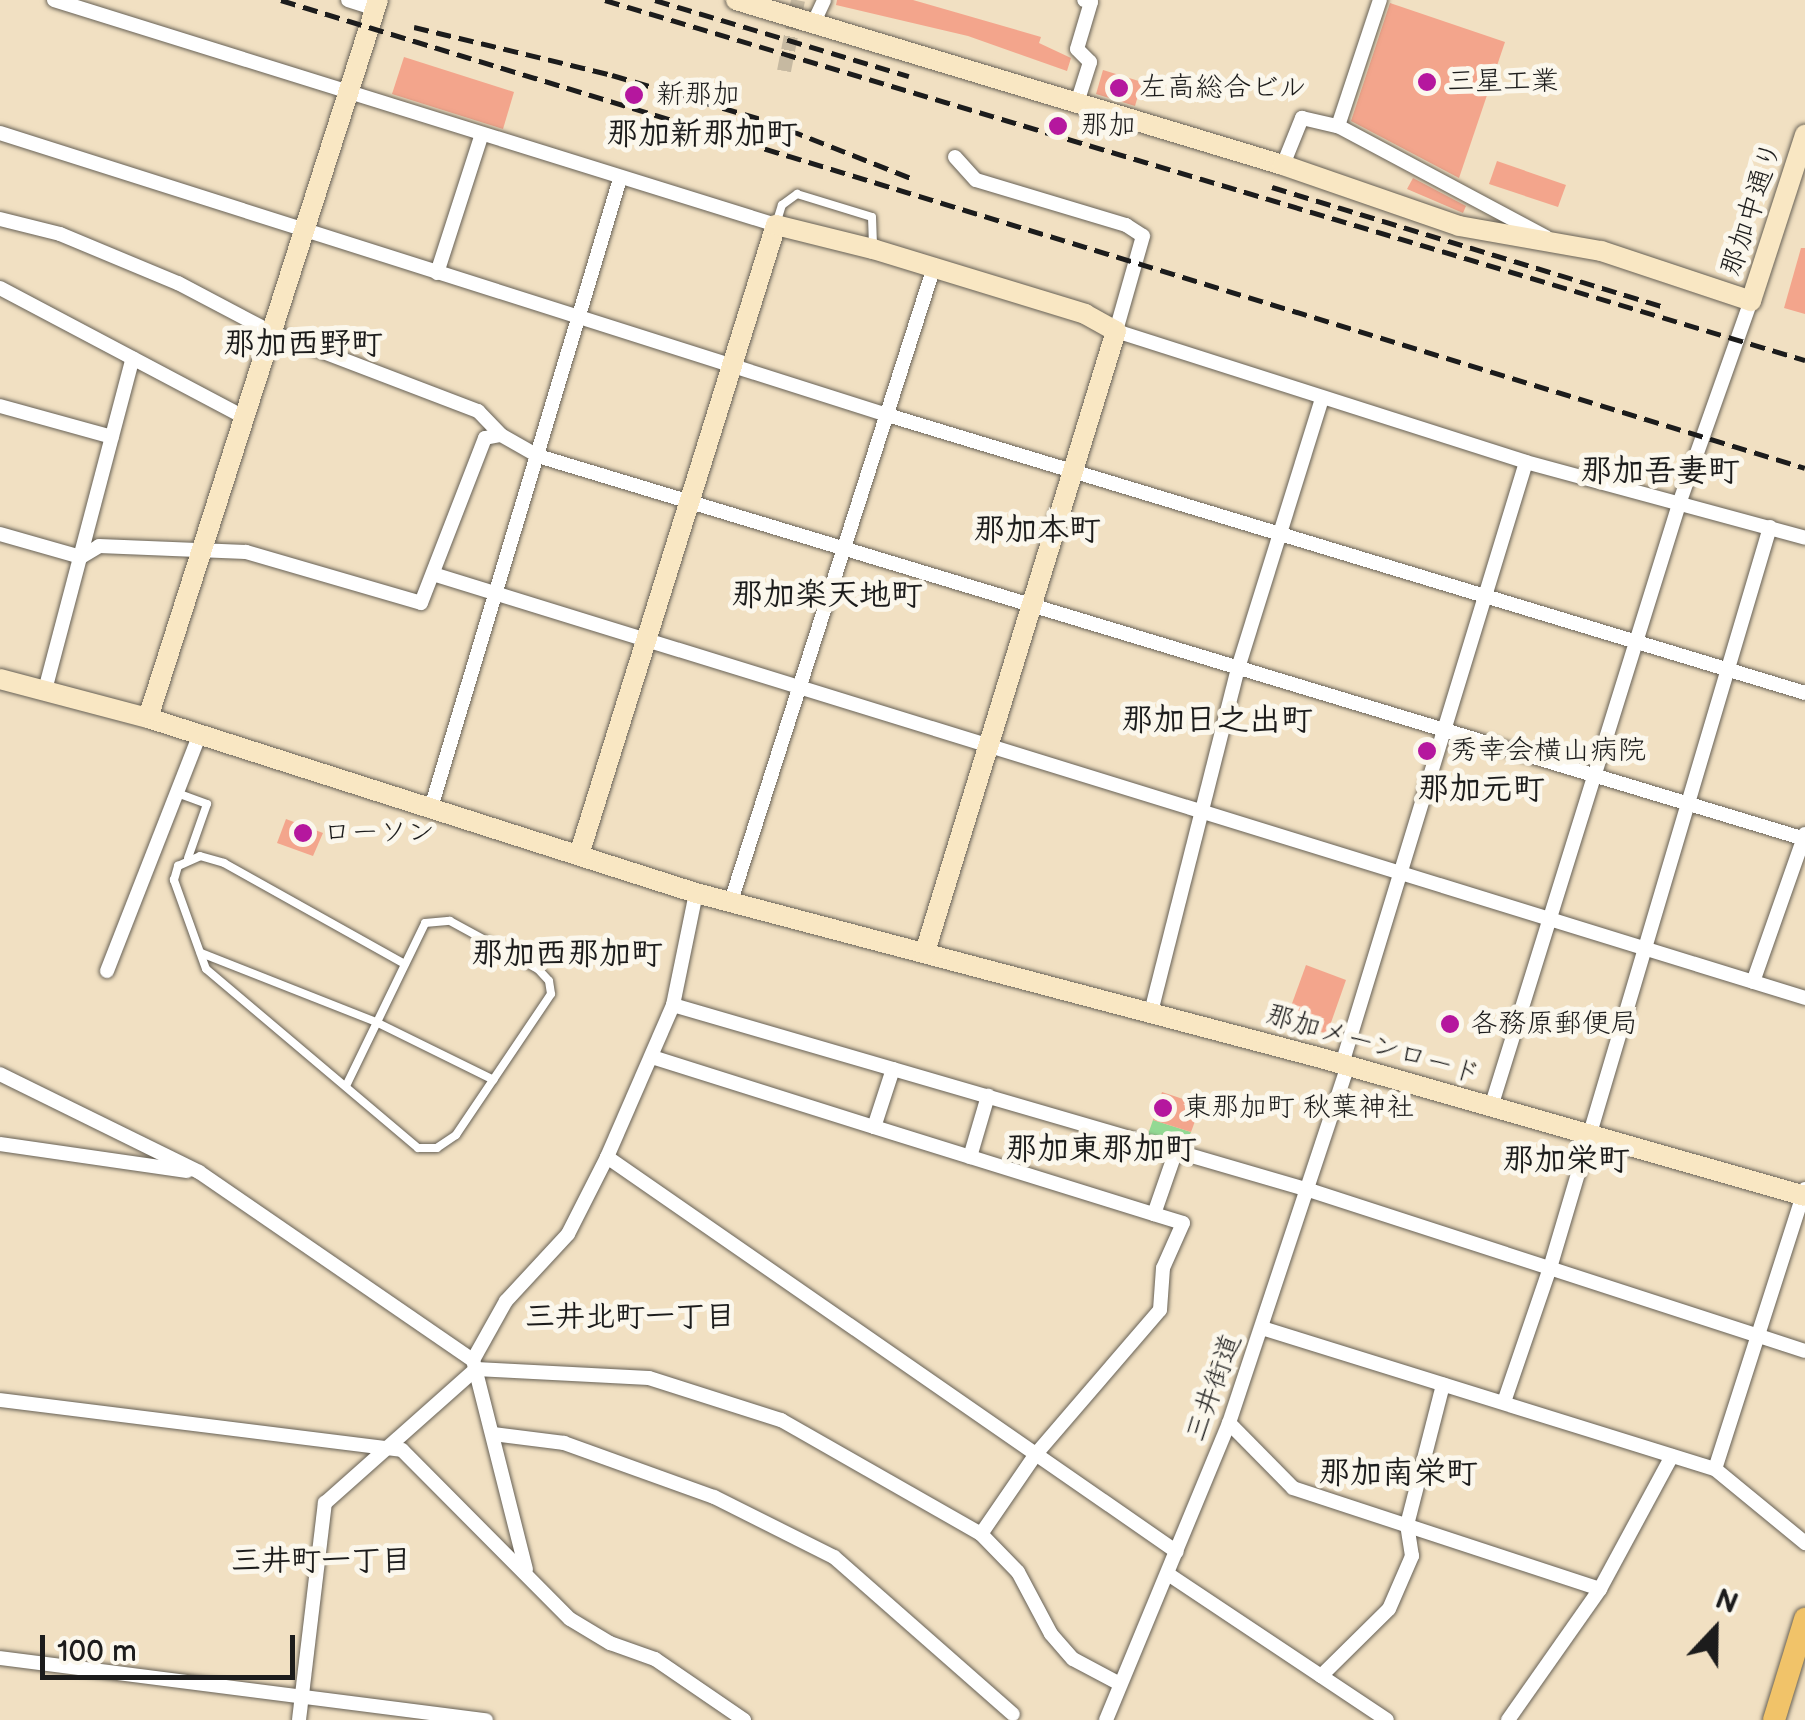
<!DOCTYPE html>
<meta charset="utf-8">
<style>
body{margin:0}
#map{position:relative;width:1805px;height:1720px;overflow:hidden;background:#f1e0c2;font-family:"Balsamiq Sans","Klee One",sans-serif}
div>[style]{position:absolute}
.green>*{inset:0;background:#93d993}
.building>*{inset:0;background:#f3a58c}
.street-tunnel>*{height:14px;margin-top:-7px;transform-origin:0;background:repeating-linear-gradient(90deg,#c6b9a1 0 14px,transparent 0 21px)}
.roads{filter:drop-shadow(0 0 2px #676156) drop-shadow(0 0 2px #676156)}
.lane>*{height:8px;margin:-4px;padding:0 4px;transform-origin:4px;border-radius:4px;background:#fff}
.street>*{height:14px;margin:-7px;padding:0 7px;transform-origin:7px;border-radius:7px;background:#fff}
.secondary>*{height:20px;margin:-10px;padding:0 10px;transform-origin:10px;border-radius:10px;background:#f9e7c3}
.primary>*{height:22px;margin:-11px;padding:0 11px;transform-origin:11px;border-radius:11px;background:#f1c369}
.rail>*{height:5px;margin-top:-2.5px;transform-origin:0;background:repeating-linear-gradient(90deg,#1c1c1c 0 15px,transparent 0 23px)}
.dots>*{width:28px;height:28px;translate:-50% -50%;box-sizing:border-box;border:5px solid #fbf7ec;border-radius:50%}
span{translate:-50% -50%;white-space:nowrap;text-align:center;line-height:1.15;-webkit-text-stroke:10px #fbf7ec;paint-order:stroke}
.poi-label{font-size:28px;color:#1c1c1c}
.left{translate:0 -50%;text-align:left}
.street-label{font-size:28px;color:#1c1c1c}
.neighbourhood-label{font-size:30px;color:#1c1c1c;font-weight:700}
.quarter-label{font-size:32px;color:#1c1c1c;font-weight:700}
.north{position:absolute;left:1665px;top:1580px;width:100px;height:100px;-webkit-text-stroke:8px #fbf7ec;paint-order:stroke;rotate:22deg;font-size:28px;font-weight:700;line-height:40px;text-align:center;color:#1c1c1c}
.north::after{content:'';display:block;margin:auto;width:35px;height:45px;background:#1c1c1c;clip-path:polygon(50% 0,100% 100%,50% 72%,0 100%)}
.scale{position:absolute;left:40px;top:1635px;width:255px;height:45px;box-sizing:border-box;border:5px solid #1c1c1c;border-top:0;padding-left:12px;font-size:30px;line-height:35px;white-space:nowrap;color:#1c1c1c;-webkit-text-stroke:8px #fbf7ec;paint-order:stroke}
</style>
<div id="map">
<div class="green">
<div style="clip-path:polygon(1153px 1120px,1191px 1132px,1182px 1154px,1145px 1143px)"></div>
</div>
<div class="building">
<div style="clip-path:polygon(837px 0,913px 0,1041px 37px,1039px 43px,1071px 58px,1067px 71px,968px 36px,836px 5px)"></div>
<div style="clip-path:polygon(1390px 3px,1505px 42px,1459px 178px,1351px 121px)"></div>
<div style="clip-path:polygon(404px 57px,514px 92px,503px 129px,392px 94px)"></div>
<div style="clip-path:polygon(1103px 70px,1142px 82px,1135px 106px,1096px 94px)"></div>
<div style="clip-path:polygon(1497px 161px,1566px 185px,1558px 207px,1489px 184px)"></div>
<div style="clip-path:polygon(1413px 178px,1466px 206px,1463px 213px,1407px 189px)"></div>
<div style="clip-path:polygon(1801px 248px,1805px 248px,1805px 314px,1784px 308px)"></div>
<div style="clip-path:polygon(286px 819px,323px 833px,313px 856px,277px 843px)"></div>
<div style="clip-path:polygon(1306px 965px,1346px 980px,1327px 1034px,1286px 1020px)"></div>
<div style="clip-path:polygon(1162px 1092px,1201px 1105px,1191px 1132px,1153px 1120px)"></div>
</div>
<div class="street-tunnel">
<div style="left:784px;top:71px;width:72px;rotate:-78.8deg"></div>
</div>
<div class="roads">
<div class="lane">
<div style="left:777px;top:221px;width:17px;rotate:-73deg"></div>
<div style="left:782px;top:205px;width:19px;rotate:-36deg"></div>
<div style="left:797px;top:194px;width:78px;rotate:17deg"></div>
<div style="left:872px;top:217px;width:30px;rotate:88deg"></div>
<div style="left:177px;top:793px;width:32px;rotate:20deg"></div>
<div style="left:207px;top:804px;width:57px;rotate:109.4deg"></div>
<div style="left:201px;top:953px;width:188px;rotate:21.5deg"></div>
<div style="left:376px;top:1022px;width:131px;rotate:26.2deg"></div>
<div style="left:346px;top:1086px;width:181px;rotate:-64.1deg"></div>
<div style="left:425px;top:923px;width:25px;rotate:-5deg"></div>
<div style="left:450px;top:921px;width:100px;rotate:28.6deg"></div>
<div style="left:538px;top:969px;width:16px;rotate:47deg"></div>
<div style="left:549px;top:981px;width:13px;rotate:81deg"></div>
<div style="left:551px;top:994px;width:170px;rotate:124deg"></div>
<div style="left:456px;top:1135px;width:23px;rotate:146deg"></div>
<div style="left:437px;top:1148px;width:19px;rotate:180deg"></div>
<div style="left:418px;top:1148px;width:277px;rotate:-139.8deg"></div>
<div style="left:206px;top:969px;width:95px;rotate:-109.8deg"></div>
<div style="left:174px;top:880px;width:15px;rotate:-74deg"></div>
<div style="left:178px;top:866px;width:24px;rotate:-24deg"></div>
<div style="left:200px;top:856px;width:25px;rotate:16deg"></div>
<div style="left:224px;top:863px;width:207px;rotate:29.2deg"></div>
</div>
<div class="street">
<div style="left:54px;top:0;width:756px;rotate:17.31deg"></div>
<div style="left:348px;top:0;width:29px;rotate:18deg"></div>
<div style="left:813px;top:24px;width:26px;rotate:-65deg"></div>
<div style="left:1077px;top:103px;width:43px;rotate:-72.4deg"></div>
<div style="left:1090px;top:62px;width:18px;rotate:-135deg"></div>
<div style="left:1077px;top:49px;width:49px;rotate:-73.4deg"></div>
<div style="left:1091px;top:2px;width:7px;rotate:-164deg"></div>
<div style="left:1338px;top:126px;width:133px;rotate:-71.6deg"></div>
<div style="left:0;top:133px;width:928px;rotate:17.63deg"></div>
<div style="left:884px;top:414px;width:962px;rotate:16.85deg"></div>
<div style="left:955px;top:157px;width:31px;rotate:48deg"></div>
<div style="left:976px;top:180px;width:157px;rotate:16.7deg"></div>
<div style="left:1126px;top:225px;width:20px;rotate:33deg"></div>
<div style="left:1143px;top:236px;width:99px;rotate:105.9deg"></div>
<div style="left:1116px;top:331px;width:430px;rotate:17.7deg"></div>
<div style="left:1526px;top:462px;width:289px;rotate:15.2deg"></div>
<div style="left:1283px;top:165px;width:51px;rotate:-68deg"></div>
<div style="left:1302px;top:118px;width:37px;rotate:13deg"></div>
<div style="left:1338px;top:126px;width:236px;rotate:28.1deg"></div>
<div style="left:0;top:219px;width:62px;rotate:14deg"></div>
<div style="left:60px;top:234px;width:128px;rotate:22.6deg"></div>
<div style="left:178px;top:283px;width:105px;rotate:27.8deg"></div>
<div style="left:271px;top:332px;width:222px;rotate:20.9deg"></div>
<div style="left:478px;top:411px;width:33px;rotate:46deg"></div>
<div style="left:501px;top:435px;width:43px;rotate:29.6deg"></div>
<div style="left:538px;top:456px;width:1324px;rotate:16.82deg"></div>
<div style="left:437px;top:273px;width:143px;rotate:-72.1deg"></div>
<div style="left:0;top:288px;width:276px;rotate:27.9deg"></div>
<div style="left:0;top:406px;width:116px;rotate:15.5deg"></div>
<div style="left:0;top:534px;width:84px;rotate:15.9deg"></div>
<div style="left:81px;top:557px;width:21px;rotate:-31deg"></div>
<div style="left:99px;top:546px;width:147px;rotate:2.3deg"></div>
<div style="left:246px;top:552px;width:182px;rotate:16.2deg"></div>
<div style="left:421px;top:603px;width:177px;rotate:-68.8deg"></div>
<div style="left:485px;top:438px;width:16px;rotate:-11deg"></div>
<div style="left:433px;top:574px;width:1436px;rotate:17.17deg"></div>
<div style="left:45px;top:690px;width:343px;rotate:-75.2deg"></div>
<div style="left:430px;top:811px;width:660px;rotate:-73.27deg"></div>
<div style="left:731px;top:901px;width:666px;rotate:-72.25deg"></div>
<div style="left:107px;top:971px;width:255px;rotate:-68.6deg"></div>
<div style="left:1753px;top:982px;width:157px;rotate:-70.6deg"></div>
<div style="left:673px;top:1005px;width:662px;rotate:16.22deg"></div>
<div style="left:1309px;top:1190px;width:521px;rotate:17.98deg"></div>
<div style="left:1151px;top:1012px;width:358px;rotate:-75.8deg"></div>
<div style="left:1239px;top:665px;width:280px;rotate:-72.7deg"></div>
<div style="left:652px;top:1057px;width:233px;rotate:17.5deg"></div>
<div style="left:1342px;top:1064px;width:629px;rotate:-73deg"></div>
<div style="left:893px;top:1069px;width:61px;rotate:108.1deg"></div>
<div style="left:874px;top:1127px;width:293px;rotate:17.3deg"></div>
<div style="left:0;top:1074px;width:222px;rotate:26.2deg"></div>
<div style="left:199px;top:1172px;width:332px;rotate:34.5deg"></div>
<div style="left:473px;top:1360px;width:216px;rotate:75.8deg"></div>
<div style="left:1491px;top:1107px;width:635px;rotate:-72.68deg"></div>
<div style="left:1680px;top:501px;width:212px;rotate:-70.5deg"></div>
<div style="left:0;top:1144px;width:189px;rotate:8.2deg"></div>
<div style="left:607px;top:1157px;width:693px;rotate:34.72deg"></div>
<div style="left:970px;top:1157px;width:64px;rotate:-73.6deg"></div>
<div style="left:1262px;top:1328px;width:474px;rotate:17.3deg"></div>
<div style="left:1715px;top:1469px;width:117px;rotate:39.4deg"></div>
<div style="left:473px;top:1360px;width:68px;rotate:-60.8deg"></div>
<div style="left:506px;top:1301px;width:91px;rotate:-47.2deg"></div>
<div style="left:568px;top:1234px;width:86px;rotate:-63.1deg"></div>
<div style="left:607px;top:1157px;width:166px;rotate:-66.5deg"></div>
<div style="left:673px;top:1005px;width:114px;rotate:-78.4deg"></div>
<div style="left:0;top:1400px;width:405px;rotate:7.1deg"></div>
<div style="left:402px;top:1450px;width:238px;rotate:45.2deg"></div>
<div style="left:570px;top:1619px;width:47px;rotate:31deg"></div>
<div style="left:610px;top:1643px;width:48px;rotate:19.6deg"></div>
<div style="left:655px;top:1659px;width:108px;rotate:34.4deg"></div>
<div style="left:1504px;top:1402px;width:142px;rotate:-71.1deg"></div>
<div style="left:1550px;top:1268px;width:773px;rotate:-73.46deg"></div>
<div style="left:1229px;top:1423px;width:91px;rotate:45.4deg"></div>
<div style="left:1293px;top:1488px;width:323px;rotate:18.2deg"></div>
<div style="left:493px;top:1434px;width:72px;rotate:7.2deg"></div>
<div style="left:564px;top:1443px;width:159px;rotate:19.8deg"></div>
<div style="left:714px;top:1497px;width:134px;rotate:26.6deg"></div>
<div style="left:834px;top:1557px;width:238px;rotate:41.3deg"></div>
<div style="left:1715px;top:1469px;width:294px;rotate:-72.2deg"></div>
<div style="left:981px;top:1534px;width:97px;rotate:-55.5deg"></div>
<div style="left:1036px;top:1454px;width:190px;rotate:-49.3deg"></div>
<div style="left:1160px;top:1310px;width:42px;rotate:-85.9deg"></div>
<div style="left:1163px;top:1268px;width:49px;rotate:-66deg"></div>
<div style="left:1183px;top:1223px;width:30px;rotate:-163deg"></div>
<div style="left:1154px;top:1214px;width:67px;rotate:-70.8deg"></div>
<div style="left:1168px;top:1574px;width:263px;rotate:33.7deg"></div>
<div style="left:0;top:1658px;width:490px;rotate:7.3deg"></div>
<div style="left:1321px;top:1676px;width:95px;rotate:-44.6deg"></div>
<div style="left:1389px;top:1609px;width:58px;rotate:-66.5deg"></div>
<div style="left:1412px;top:1556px;width:31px;rotate:-99deg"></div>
<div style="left:1407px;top:1525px;width:145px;rotate:-75.6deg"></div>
<div style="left:299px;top:1720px;width:219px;rotate:-83.2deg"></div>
<div style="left:325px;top:1503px;width:202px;rotate:-41.6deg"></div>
<div style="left:476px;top:1369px;width:173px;rotate:3deg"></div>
<div style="left:649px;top:1378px;width:139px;rotate:17.7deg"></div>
<div style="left:781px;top:1420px;width:230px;rotate:29.7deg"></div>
<div style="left:981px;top:1534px;width:53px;rotate:45.8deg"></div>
<div style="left:1018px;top:1572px;width:70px;rotate:62deg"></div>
<div style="left:1051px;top:1634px;width:33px;rotate:49deg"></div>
<div style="left:1073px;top:1659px;width:53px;rotate:28deg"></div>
<div style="left:1106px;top:1720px;width:321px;rotate:-67.5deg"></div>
<div style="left:1229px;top:1423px;width:376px;rotate:-71.6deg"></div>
<div style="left:1508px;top:1720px;width:160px;rotate:-54.9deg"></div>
<div style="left:1600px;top:1589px;width:151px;rotate:-61.6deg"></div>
</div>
<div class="secondary">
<div style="left:736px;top:0;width:571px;rotate:16.79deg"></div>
<div style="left:1283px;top:165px;width:186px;rotate:19.1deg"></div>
<div style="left:1459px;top:226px;width:144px;rotate:10deg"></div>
<div style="left:1601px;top:251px;width:158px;rotate:18.4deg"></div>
<div style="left:1751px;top:301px;width:175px;rotate:-72deg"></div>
<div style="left:0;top:679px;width:153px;rotate:14.8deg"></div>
<div style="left:148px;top:718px;width:575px;rotate:17.71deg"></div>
<div style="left:696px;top:893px;width:646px;rotate:14.79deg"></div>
<div style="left:1321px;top:1058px;width:503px;rotate:15.91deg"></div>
<div style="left:148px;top:718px;width:754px;rotate:-72.24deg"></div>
<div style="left:579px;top:855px;width:660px;rotate:-72.64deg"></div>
<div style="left:776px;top:225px;width:100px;rotate:13.9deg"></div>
<div style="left:873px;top:249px;width:222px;rotate:17deg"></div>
<div style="left:1085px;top:314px;width:35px;rotate:29deg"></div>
<div style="left:1116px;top:331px;width:650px;rotate:107.1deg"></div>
</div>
<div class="primary">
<div style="left:1774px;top:1720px;width:106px;rotate:-72.9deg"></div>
</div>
</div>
<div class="rail">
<div style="left:281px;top:0;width:1594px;rotate:17.07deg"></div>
<div style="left:605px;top:0;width:1253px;rotate:16.7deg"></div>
<div style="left:655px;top:0;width:265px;rotate:16.7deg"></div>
<div style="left:414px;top:27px;width:204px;rotate:13.6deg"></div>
<div style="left:612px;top:75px;width:162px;rotate:16.5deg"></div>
<div style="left:767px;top:121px;width:155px;rotate:21.6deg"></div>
<div style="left:1272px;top:187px;width:410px;rotate:17deg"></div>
</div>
<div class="dots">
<div style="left:1427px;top:82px;background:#b5179e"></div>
<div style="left:1119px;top:88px;background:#b5179e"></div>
<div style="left:634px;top:95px;background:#b5179e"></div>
<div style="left:1058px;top:126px;background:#b5179e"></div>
<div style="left:1427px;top:751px;background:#b5179e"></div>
<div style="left:303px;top:833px;background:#b5179e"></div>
<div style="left:1450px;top:1024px;background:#b5179e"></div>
<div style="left:1163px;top:1108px;background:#b5179e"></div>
</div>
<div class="poi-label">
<span class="left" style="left:1447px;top:82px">三星工業</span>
<span class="left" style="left:1139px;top:88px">左高総合ビル</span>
<span class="left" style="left:656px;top:95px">新那加</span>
<span class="left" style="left:1080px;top:126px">那加</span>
<span class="left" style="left:1450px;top:751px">秀幸会横山病院</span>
<span class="left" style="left:323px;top:833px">ローソン</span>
<span class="left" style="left:1470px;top:1024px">各務原郵便局</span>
<span class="left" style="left:1183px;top:1108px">東那加町 秋葉神社</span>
</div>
<div class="street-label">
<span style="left:1752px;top:209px;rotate:-72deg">那加中通り</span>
<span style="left:1373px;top:1045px;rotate:16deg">那加メーンロード</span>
<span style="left:1214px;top:1388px;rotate:-70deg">三井街道</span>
</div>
<div class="neighbourhood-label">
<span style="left:630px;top:1317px">三井北町一丁目</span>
<span style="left:321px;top:1561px">三井町一丁目</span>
</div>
<div class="quarter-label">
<span style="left:702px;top:135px">那加新那加町</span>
<span style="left:303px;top:345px">那加西野町</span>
<span style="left:1660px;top:472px">那加吾妻町</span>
<span style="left:1037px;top:531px">那加本町</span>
<span style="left:827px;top:596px">那加楽天地町</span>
<span style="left:1217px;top:721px">那加日之出町</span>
<span style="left:1481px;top:790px">那加元町</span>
<span style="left:567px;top:955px">那加西那加町</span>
<span style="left:1101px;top:1150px">那加東那加町</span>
<span style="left:1566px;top:1161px">那加栄町</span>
<span style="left:1398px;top:1474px">那加南栄町</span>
</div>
<div class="north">N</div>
<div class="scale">100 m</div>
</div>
